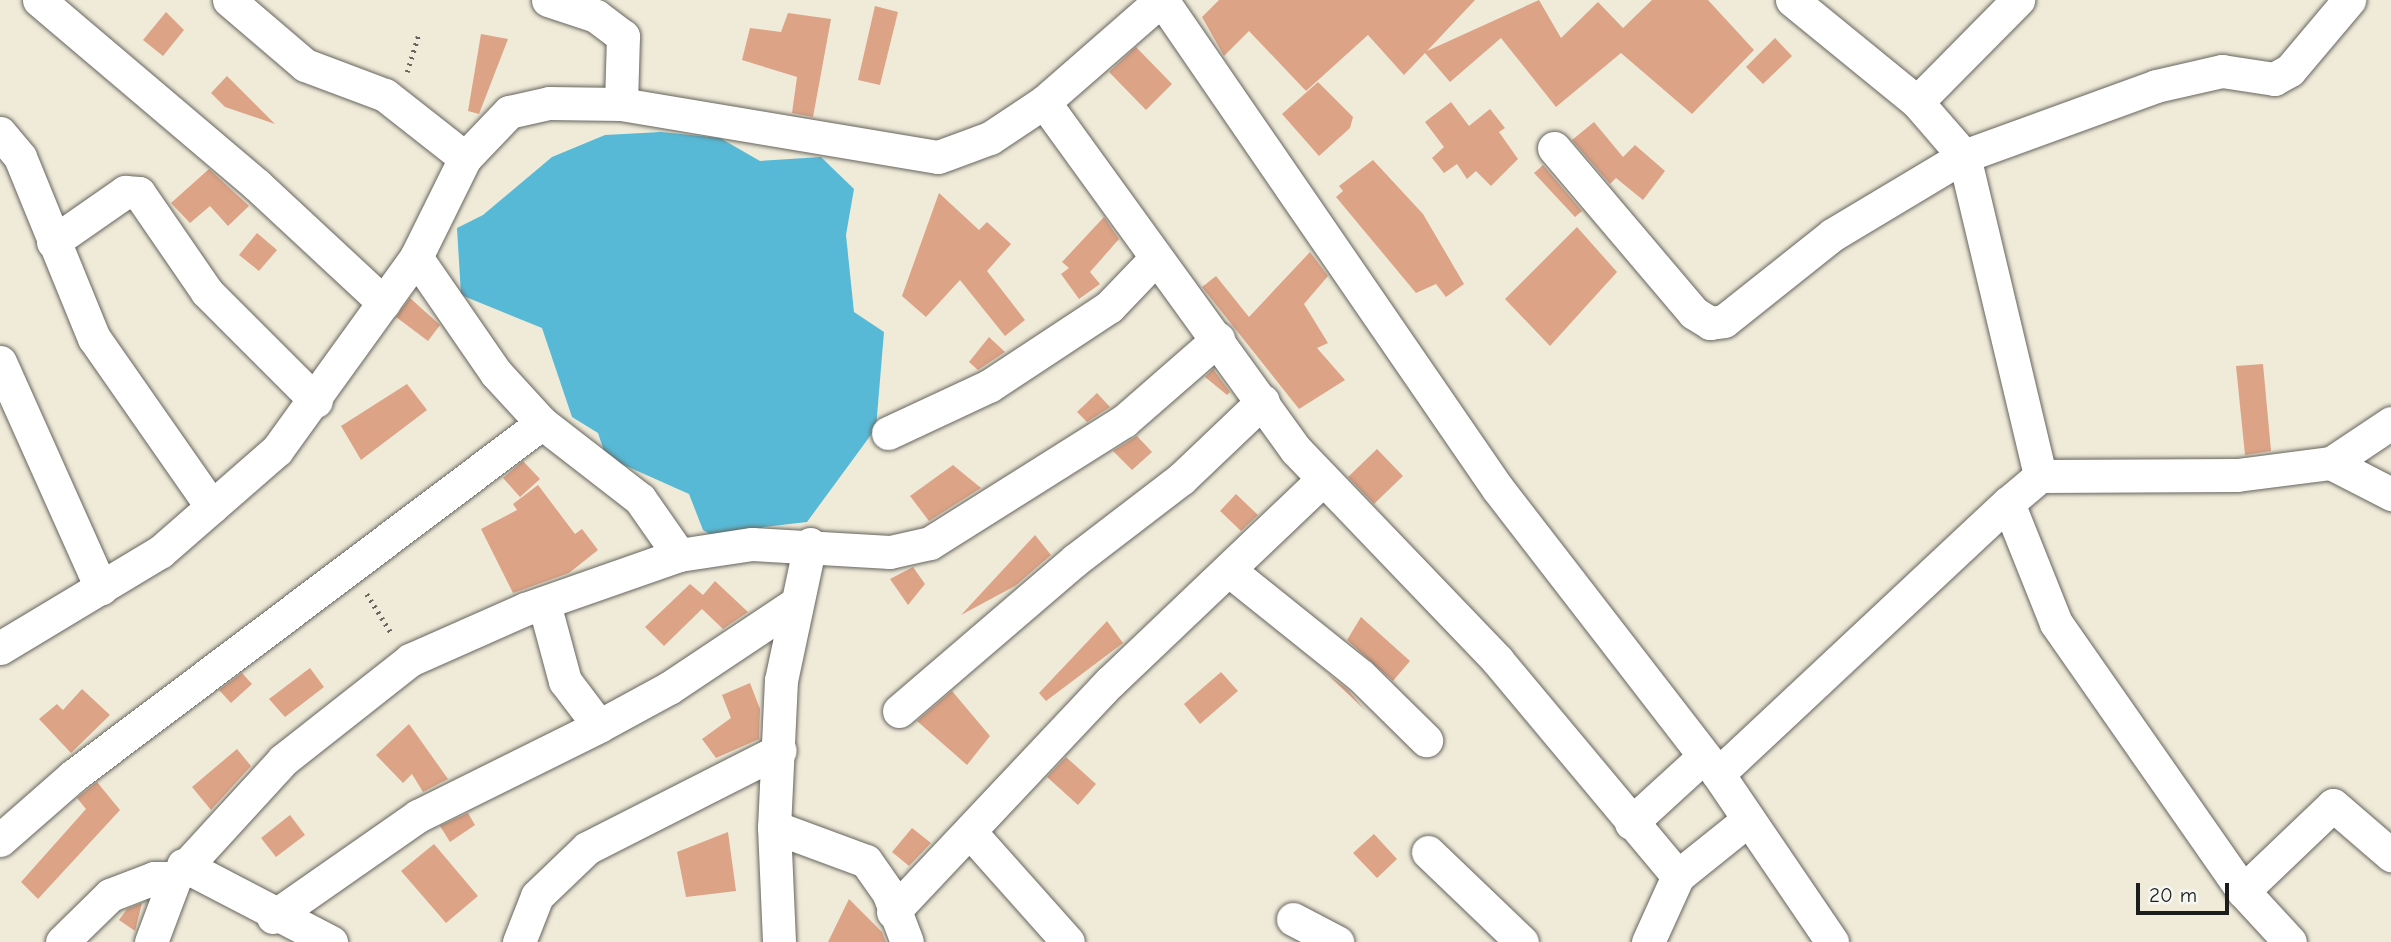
<!DOCTYPE html>
<style>
body{margin:0}
#map{position:relative;width:2391px;height:942px;overflow:hidden;background:#f0ebd9;font-family:"Comic Neue",sans-serif}
div>[style]{position:absolute}
.water>*{inset:0;background:#58b9d6}
.building>*{inset:0;background:#dca386}
.path>*{height:4.5px;margin-top:-2.25px;transform-origin:0;background:repeating-linear-gradient(90deg,#66645e 0 2px,transparent 0 7px)}
.roads{filter:drop-shadow(0 0 2px #66645e) drop-shadow(0 0 2px #66645e)}
.street>*{height:33px;margin:-16.5px;padding:0 16.5px;transform-origin:16.5px;border-radius:16.5px;background:#fff}
span{translate:-50% -50%;white-space:nowrap;text-align:center;line-height:1.15;-webkit-text-stroke:7px #f6f6f2;paint-order:stroke}
.scale{position:absolute;left:2136px;top:883px;width:93px;height:32px;box-sizing:border-box;border:4px solid #1c1c1c;border-top:0;padding-left:9px;font-size:21px;line-height:24px;white-space:nowrap;color:#1c1c1c;-webkit-text-stroke:5px #f6f6f2;paint-order:stroke}
</style>
<div id="map">
<div class="water">
<div style="clip-path:polygon(661px 132px,720px 138px,760px 161px,821px 157px,854px 189px,846px 235px,854px 312px,884px 332px,876px 428px,807px 522px,764px 527px,724px 543px,703px 530px,689px 494px,606px 457px,598px 433px,572px 417px,542px 328px,461px 295px,457px 228px,483px 215px,552px 157px,605px 135px)"></div>
</div>
<div class="building">
<div style="clip-path:polygon(1219px 0,1475px 0,1427px 51px,1539px 0,1561px 38px,1598px 2px,1623px 28px,1652px 0,1708px 0,1754px 50px,1692px 114px,1621px 53px,1556px 107px,1501px 38px,1450px 82px,1425px 53px,1404px 75px,1368px 35px,1306px 91px,1249px 31px,1224px 56px,1202px 17px)"></div>
<div style="clip-path:polygon(875px 6px,898px 12px,880px 85px,858px 80px)"></div>
<div style="clip-path:polygon(166px 12px,184px 30px,163px 56px,143px 40px)"></div>
<div style="clip-path:polygon(788px 13px,831px 19px,813px 117px,792px 113px,797px 77px,742px 60px,750px 28px,781px 32px)"></div>
<div style="clip-path:polygon(481px 34px,508px 39px,479px 114px,468px 111px)"></div>
<div style="clip-path:polygon(1775px 38px,1792px 56px,1763px 84px,1746px 67px)"></div>
<div style="clip-path:polygon(1136px 47px,1172px 84px,1146px 110px,1109px 72px)"></div>
<div style="clip-path:polygon(227px 76px,275px 124px,225px 107px,211px 93px)"></div>
<div style="clip-path:polygon(1318px 82px,1353px 117px,1350px 128px,1319px 156px,1282px 114px)"></div>
<div style="clip-path:polygon(1451px 102px,1469px 126px,1490px 109px,1505px 128px,1499px 132px,1518px 159px,1491px 186px,1476px 171px,1467px 179px,1457px 164px,1444px 173px,1432px 158px,1444px 147px,1425px 122px)"></div>
<div style="clip-path:polygon(1594px 122px,1623px 157px,1635px 145px,1665px 171px,1643px 200px,1616px 178px,1610px 184px,1572px 140px)"></div>
<div style="clip-path:polygon(1373px 160px,1423px 214px,1464px 284px,1446px 297px,1436px 284px,1416px 293px,1336px 197px,1343px 191px,1339px 186px)"></div>
<div style="clip-path:polygon(1543px 165px,1582px 211px,1575px 217px,1534px 173px)"></div>
<div style="clip-path:polygon(209px 169px,249px 206px,228px 226px,210px 206px,190px 223px,171px 203px)"></div>
<div style="clip-path:polygon(939px 193px,979px 230px,987px 222px,1011px 244px,987px 271px,1025px 320px,1005px 336px,960px 280px,926px 317px,902px 296px)"></div>
<div style="clip-path:polygon(1104px 217px,1119px 239px,1090px 272px,1100px 284px,1079px 299px,1061px 274px,1069px 268px,1062px 262px)"></div>
<div style="clip-path:polygon(1577px 227px,1617px 272px,1550px 346px,1505px 299px)"></div>
<div style="clip-path:polygon(257px 233px,277px 250px,259px 271px,239px 255px)"></div>
<div style="clip-path:polygon(1310px 252px,1328px 276px,1304px 304px,1328px 343px,1317px 348px,1345px 380px,1299px 409px,1202px 287px,1216px 276px,1249px 317px)"></div>
<div style="clip-path:polygon(410px 298px,440px 325px,428px 341px,396px 317px)"></div>
<div style="clip-path:polygon(989px 337px,1005px 352px,978px 370px,969px 362px)"></div>
<div style="clip-path:polygon(2263px 364px,2271px 451px,2245px 455px,2236px 366px)"></div>
<div style="clip-path:polygon(1213px 369px,1230px 392px,1227px 395px,1205px 377px)"></div>
<div style="clip-path:polygon(407px 384px,427px 410px,361px 460px,341px 426px)"></div>
<div style="clip-path:polygon(1097px 393px,1110px 407px,1087px 422px,1077px 412px)"></div>
<div style="clip-path:polygon(1137px 436px,1152px 452px,1132px 470px,1113px 451px)"></div>
<div style="clip-path:polygon(1377px 449px,1403px 476px,1374px 504px,1348px 477px)"></div>
<div style="clip-path:polygon(523px 461px,540px 479px,520px 497px,503px 478px)"></div>
<div style="clip-path:polygon(953px 465px,981px 488px,929px 521px,910px 496px)"></div>
<div style="clip-path:polygon(538px 485px,575px 534px,582px 529px,598px 550px,569px 573px,513px 593px,481px 529px,517px 510px,513px 504px)"></div>
<div style="clip-path:polygon(1236px 494px,1258px 515px,1241px 531px,1220px 511px)"></div>
<div style="clip-path:polygon(1035px 535px,1051px 555px,1015px 586px,961px 615px)"></div>
<div style="clip-path:polygon(913px 567px,925px 584px,908px 605px,890px 579px)"></div>
<div style="clip-path:polygon(715px 581px,748px 612px,723px 629px,702px 609px,664px 646px,645px 627px,690px 584px,703px 595px)"></div>
<div style="clip-path:polygon(1361px 617px,1410px 661px,1393px 681px,1347px 640px)"></div>
<div style="clip-path:polygon(1107px 621px,1123px 643px,1046px 701px,1039px 693px)"></div>
<div style="clip-path:polygon(310px 668px,324px 687px,285px 717px,269px 699px)"></div>
<div style="clip-path:polygon(1221px 672px,1238px 691px,1200px 724px,1184px 704px)"></div>
<div style="clip-path:polygon(242px 673px,252px 684px,231px 703px,219px 690px)"></div>
<div style="clip-path:polygon(1327px 674px,1347px 689px,1366px 711px)"></div>
<div style="clip-path:polygon(750px 683px,760px 709px,759px 739px,716px 758px,702px 739px,731px 718px,722px 695px)"></div>
<div style="clip-path:polygon(82px 689px,110px 715px,71px 753px,39px 719px,57px 704px,63px 710px)"></div>
<div style="clip-path:polygon(952px 691px,990px 736px,967px 765px,917px 721px)"></div>
<div style="clip-path:polygon(409px 724px,448px 779px,423px 792px,412px 774px,403px 783px,376px 755px)"></div>
<div style="clip-path:polygon(237px 749px,251px 766px,211px 810px,192px 787px)"></div>
<div style="clip-path:polygon(1066px 757px,1096px 784px,1078px 805px,1047px 777px)"></div>
<div style="clip-path:polygon(97px 782px,120px 810px,38px 899px,21px 882px,86px 809px,77px 798px)"></div>
<div style="clip-path:polygon(468px 813px,475px 825px,450px 842px,440px 826px)"></div>
<div style="clip-path:polygon(290px 815px,305px 835px,276px 857px,261px 838px)"></div>
<div style="clip-path:polygon(912px 828px,931px 843px,909px 866px,892px 852px)"></div>
<div style="clip-path:polygon(728px 832px,736px 891px,686px 897px,677px 852px)"></div>
<div style="clip-path:polygon(1374px 834px,1397px 859px,1377px 878px,1353px 853px)"></div>
<div style="clip-path:polygon(434px 844px,478px 896px,446px 923px,401px 871px)"></div>
<div style="clip-path:polygon(849px 899px,882px 932px,886px 942px,828px 942px)"></div>
<div style="clip-path:polygon(142px 903px,135px 931px,119px 920px,127px 909px)"></div>
</div>
<div class="path">
<div style="left:407px;top:72px;width:41px;rotate:-72.9deg"></div>
<div style="left:367px;top:594px;width:47px;rotate:58deg"></div>
</div>
<div class="roads">
<div class="street">
<div style="left:39px;top:0;width:286px;rotate:40.3deg"></div>
<div style="left:257px;top:185px;width:173px;rotate:42.9deg"></div>
<div style="left:229px;top:0;width:100px;rotate:40.5deg"></div>
<div style="left:305px;top:65px;width:85px;rotate:20.6deg"></div>
<div style="left:385px;top:95px;width:102px;rotate:38.2deg"></div>
<div style="left:465px;top:158px;width:110px;rotate:116.3deg"></div>
<div style="left:416px;top:257px;width:141px;rotate:55.4deg"></div>
<div style="left:496px;top:373px;width:68px;rotate:47.4deg"></div>
<div style="left:542px;top:423px;width:124px;rotate:37.8deg"></div>
<div style="left:640px;top:499px;width:68px;rotate:55.1deg"></div>
<div style="left:548px;top:0;width:51px;rotate:18.4deg"></div>
<div style="left:596px;top:16px;width:34px;rotate:37deg"></div>
<div style="left:623px;top:36px;width:68px;rotate:91.7deg"></div>
<div style="left:1162px;top:0;width:593px;rotate:55.51deg"></div>
<div style="left:1498px;top:489px;width:360px;rotate:52.3deg"></div>
<div style="left:1718px;top:774px;width:203px;rotate:55.8deg"></div>
<div style="left:1792px;top:0;width:161px;rotate:39.2deg"></div>
<div style="left:1917px;top:102px;width:72px;rotate:49deg"></div>
<div style="left:1964px;top:156px;width:329px;rotate:76.6deg"></div>
<div style="left:2040px;top:476px;width:42px;rotate:139.8deg"></div>
<div style="left:2008px;top:503px;width:129px;rotate:68.2deg"></div>
<div style="left:2056px;top:623px;width:327px;rotate:55.1deg"></div>
<div style="left:2243px;top:891px;width:69px;rotate:47.3deg"></div>
<div style="left:1044px;top:102px;width:430px;rotate:54.1deg"></div>
<div style="left:1296px;top:450px;width:292px;rotate:46.2deg"></div>
<div style="left:1498px;top:661px;width:280px;rotate:50.1deg"></div>
<div style="left:1917px;top:102px;width:144px;rotate:-45.3deg"></div>
<div style="left:0;top:133px;width:31px;rotate:50deg"></div>
<div style="left:20px;top:157px;width:196px;rotate:67.8deg"></div>
<div style="left:94px;top:338px;width:206px;rotate:55.1deg"></div>
<div style="left:1554px;top:148px;width:216px;rotate:49.7deg"></div>
<div style="left:1694px;top:313px;width:19px;rotate:32deg"></div>
<div style="left:1710px;top:323px;width:14px;rotate:-8deg"></div>
<div style="left:1724px;top:321px;width:138px;rotate:-38.5deg"></div>
<div style="left:1832px;top:235px;width:154px;rotate:-30.9deg"></div>
<div style="left:1964px;top:156px;width:204px;rotate:-20deg"></div>
<div style="left:2156px;top:86px;width:68px;rotate:-12.8deg"></div>
<div style="left:2222px;top:71px;width:53px;rotate:8.7deg"></div>
<div style="left:2274px;top:79px;width:18px;rotate:-29deg"></div>
<div style="left:2290px;top:70px;width:92px;rotate:-49.9deg"></div>
<div style="left:465px;top:158px;width:64px;rotate:-46.3deg"></div>
<div style="left:509px;top:112px;width:41px;rotate:-12.7deg"></div>
<div style="left:549px;top:103px;width:72px;rotate:0.8deg"></div>
<div style="left:621px;top:104px;width:321px;rotate:9.5deg"></div>
<div style="left:938px;top:157px;width:55px;rotate:-20.1deg"></div>
<div style="left:990px;top:138px;width:65px;rotate:-33.7deg"></div>
<div style="left:1044px;top:102px;width:155px;rotate:-41.1deg"></div>
<div style="left:53px;top:242px;width:88px;rotate:-34.8deg"></div>
<div style="left:125px;top:192px;width:14px;rotate:4deg"></div>
<div style="left:139px;top:193px;width:120px;rotate:55.5deg"></div>
<div style="left:207px;top:292px;width:154px;rotate:45deg"></div>
<div style="left:0;top:362px;width:248px;rotate:65.9deg"></div>
<div style="left:888px;top:433px;width:111px;rotate:-25deg"></div>
<div style="left:989px;top:386px;width:144px;rotate:-33.4deg"></div>
<div style="left:1109px;top:307px;width:68px;rotate:-46.2deg"></div>
<div style="left:2331px;top:463px;width:72px;rotate:-33.7deg"></div>
<div style="left:2040px;top:476px;width:197px;rotate:-0.3deg"></div>
<div style="left:2237px;top:475px;width:95px;rotate:-7.3deg"></div>
<div style="left:2331px;top:463px;width:68px;rotate:27.3deg"></div>
<div style="left:810px;top:544px;width:139px;rotate:102deg"></div>
<div style="left:781px;top:680px;width:147px;rotate:92.7deg"></div>
<div style="left:774px;top:827px;width:98px;rotate:20.3deg"></div>
<div style="left:866px;top:861px;width:38px;rotate:55deg"></div>
<div style="left:888px;top:892px;width:53px;rotate:69.2deg"></div>
<div style="left:1230px;top:571px;width:166px;rotate:38.7deg"></div>
<div style="left:1360px;top:675px;width:93px;rotate:44.6deg"></div>
<div style="left:545px;top:607px;width:77px;rotate:74.9deg"></div>
<div style="left:565px;top:681px;width:56px;rotate:52.9deg"></div>
<div style="left:599px;top:726px;width:80px;rotate:-28.5deg"></div>
<div style="left:669px;top:688px;width:151px;rotate:-33.7deg"></div>
<div style="left:0;top:648px;width:187px;rotate:-31deg"></div>
<div style="left:160px;top:552px;width:155px;rotate:-41.1deg"></div>
<div style="left:277px;top:450px;width:238px;rotate:-54.2deg"></div>
<div style="left:899px;top:711px;width:232px;rotate:-40.6deg"></div>
<div style="left:1075px;top:560px;width:133px;rotate:-37.4deg"></div>
<div style="left:1181px;top:479px;width:113px;rotate:-43.6deg"></div>
<div style="left:1718px;top:774px;width:397px;rotate:-43.1deg"></div>
<div style="left:1631px;top:823px;width:98px;rotate:-42.5deg"></div>
<div style="left:774px;top:827px;width:115px;rotate:87.5deg"></div>
<div style="left:970px;top:832px;width:147px;rotate:48.3deg"></div>
<div style="left:0;top:840px;width:97px;rotate:-41.2deg"></div>
<div style="left:73px;top:776px;width:587px;rotate:-36.97deg"></div>
<div style="left:1428px;top:852px;width:130px;rotate:43.8deg"></div>
<div style="left:183px;top:865px;width:167px;rotate:27.5deg"></div>
<div style="left:2243px;top:891px;width:124px;rotate:-43.7deg"></div>
<div style="left:2333px;top:805px;width:77px;rotate:40.8deg"></div>
<div style="left:893px;top:912px;width:316px;rotate:-46.7deg"></div>
<div style="left:1110px;top:682px;width:294px;rotate:-43.6deg"></div>
<div style="left:273px;top:917px;width:177px;rotate:-34.9deg"></div>
<div style="left:418px;top:816px;width:202px;rotate:-26.4deg"></div>
<div style="left:1293px;top:919px;width:50px;rotate:27.6deg"></div>
<div style="left:62px;top:942px;width:67px;rotate:-44.4deg"></div>
<div style="left:110px;top:895px;width:47px;rotate:-21.1deg"></div>
<div style="left:154px;top:878px;width:21px"></div>
<div style="left:175px;top:878px;width:160px;rotate:-47.5deg"></div>
<div style="left:283px;top:760px;width:162px;rotate:-38.2deg"></div>
<div style="left:410px;top:660px;width:126px;rotate:-23.9deg"></div>
<div style="left:525px;top:609px;width:163px;rotate:-19.3deg"></div>
<div style="left:679px;top:555px;width:74px;rotate:-8.6deg"></div>
<div style="left:752px;top:544px;width:138px;rotate:3.3deg"></div>
<div style="left:890px;top:552px;width:41px;rotate:-12.7deg"></div>
<div style="left:930px;top:543px;width:229px;rotate:-32.2deg"></div>
<div style="left:1124px;top:421px;width:125px;rotate:-41.1deg"></div>
<div style="left:151px;top:942px;width:68px;rotate:-69.4deg"></div>
<div style="left:519px;top:942px;width:49px;rotate:-68.6deg"></div>
<div style="left:537px;top:896px;width:69px;rotate:-43.8deg"></div>
<div style="left:587px;top:848px;width:216px;rotate:-26.9deg"></div>
<div style="left:1648px;top:942px;width:72px;rotate:-65.6deg"></div>
<div style="left:1678px;top:876px;width:90px;rotate:-38.7deg"></div>
</div>
</div>
<div class="scale">20 m</div>
</div>
